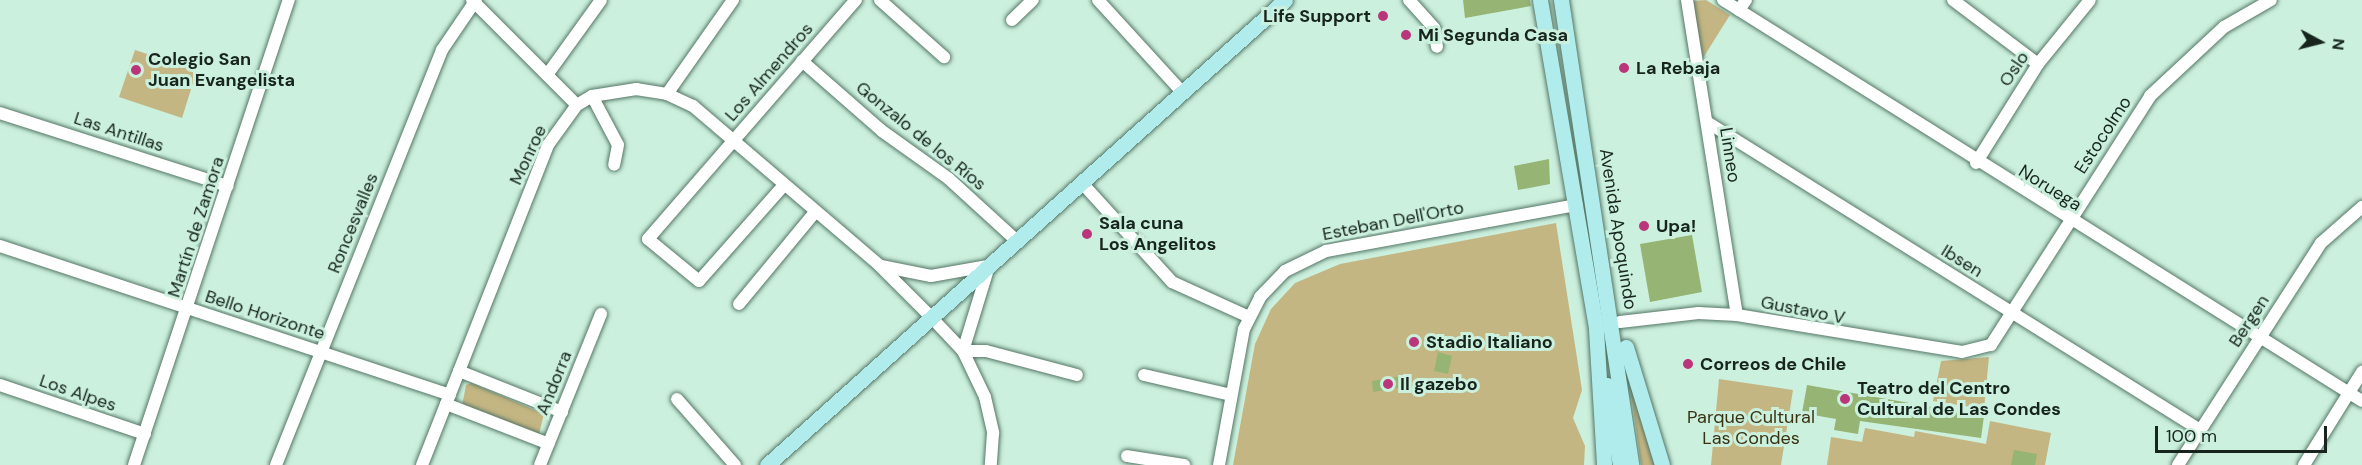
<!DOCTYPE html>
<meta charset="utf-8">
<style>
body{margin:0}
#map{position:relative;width:2362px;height:465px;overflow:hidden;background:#cbf0dd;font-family:"DM Sans",sans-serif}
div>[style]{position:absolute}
.green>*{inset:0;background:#c4b683}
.building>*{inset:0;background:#96b473}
.roads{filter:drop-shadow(0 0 2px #557666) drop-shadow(0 0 2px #557666)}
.minor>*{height:12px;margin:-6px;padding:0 6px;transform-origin:6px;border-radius:6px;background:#fff}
.major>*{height:15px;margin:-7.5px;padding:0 7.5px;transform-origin:7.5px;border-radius:7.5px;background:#b0ecec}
.dots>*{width:16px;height:16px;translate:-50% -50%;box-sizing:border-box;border:3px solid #cbf0dd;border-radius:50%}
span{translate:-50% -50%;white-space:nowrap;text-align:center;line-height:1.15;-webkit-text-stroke:6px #cbf0dd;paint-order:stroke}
.poi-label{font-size:18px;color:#17251e;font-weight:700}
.right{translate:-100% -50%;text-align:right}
.left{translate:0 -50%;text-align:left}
.street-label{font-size:18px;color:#17251e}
.park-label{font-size:18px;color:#393111}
.north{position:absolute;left:2290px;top:12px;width:60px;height:60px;-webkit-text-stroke:4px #cbf0dd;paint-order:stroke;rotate:97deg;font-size:16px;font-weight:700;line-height:24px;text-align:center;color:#17251e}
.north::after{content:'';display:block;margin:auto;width:21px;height:27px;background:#17251e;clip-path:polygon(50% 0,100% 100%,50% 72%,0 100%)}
.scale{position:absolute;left:2155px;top:426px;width:172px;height:27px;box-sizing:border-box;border:3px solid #17251e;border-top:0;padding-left:8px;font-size:18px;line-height:21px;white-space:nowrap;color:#17251e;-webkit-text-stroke:4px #cbf0dd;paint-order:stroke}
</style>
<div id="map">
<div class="green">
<div style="clip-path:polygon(1706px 0,1730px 15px,1703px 58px,1692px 1px)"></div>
<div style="clip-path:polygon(135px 50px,197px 70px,182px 118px,119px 97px)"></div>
<div style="clip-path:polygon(1556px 223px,1582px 390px,1573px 418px,1585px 446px,1584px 465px,1233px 465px,1255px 344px,1271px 309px,1295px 283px,1340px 264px)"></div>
<div style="clip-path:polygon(1989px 357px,1984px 409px,1933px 401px,1941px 361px)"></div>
<div style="clip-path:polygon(1628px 371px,1657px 465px,1641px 465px)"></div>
<div style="clip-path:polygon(1719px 379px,1793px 390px,1781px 465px,1711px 465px)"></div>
<div style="clip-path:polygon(471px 383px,544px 414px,539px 434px,462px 406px,466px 385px)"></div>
<div style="clip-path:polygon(1990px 421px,2051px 433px,2045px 465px,1827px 465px,1831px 437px,1862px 442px,1865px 428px,1914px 437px,1915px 431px,1986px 444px)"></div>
</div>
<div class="building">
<div style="clip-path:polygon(1463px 0,1530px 0,1531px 6px,1465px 18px)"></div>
<div style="clip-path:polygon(1549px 159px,1550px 184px,1518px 190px,1514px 166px)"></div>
<div style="clip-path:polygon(1692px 235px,1702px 292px,1650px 302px,1640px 244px)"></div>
<div style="clip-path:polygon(1438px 352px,1452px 356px,1448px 374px,1434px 371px)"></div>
<div style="clip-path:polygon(1402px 376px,1403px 387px,1373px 392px,1372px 381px)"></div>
<div style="clip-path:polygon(1807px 385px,1984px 416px,1981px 438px,1860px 421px,1858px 434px,1834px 430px,1836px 419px,1802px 413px)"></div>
<div style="clip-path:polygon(2014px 450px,2037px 454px,2035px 465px,2011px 465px)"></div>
</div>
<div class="roads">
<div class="minor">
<div style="left:472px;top:0;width:148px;rotate:45deg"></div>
<div style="left:880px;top:0;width:86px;rotate:41.7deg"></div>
<div style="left:1098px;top:0;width:125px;rotate:47.6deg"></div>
<div style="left:1409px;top:0;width:38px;rotate:48deg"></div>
<div style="left:1434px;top:28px;width:19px;rotate:81deg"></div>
<div style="left:1687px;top:0;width:319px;rotate:81deg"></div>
<div style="left:1723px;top:0;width:754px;rotate:32.11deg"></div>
<div style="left:1953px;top:0;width:106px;rotate:37deg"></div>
<div style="left:1739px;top:10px;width:12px;rotate:-55deg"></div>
<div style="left:1012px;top:20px;width:29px;rotate:-44deg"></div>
<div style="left:802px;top:61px;width:106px;rotate:41.2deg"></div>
<div style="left:882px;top:131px;width:82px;rotate:35.6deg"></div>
<div style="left:949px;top:179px;width:92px;rotate:42.4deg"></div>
<div style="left:547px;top:75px;width:92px;rotate:-54.2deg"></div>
<div style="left:667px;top:94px;width:115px;rotate:-54.9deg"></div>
<div style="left:592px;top:96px;width:55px;rotate:62deg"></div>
<div style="left:618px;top:145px;width:20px;rotate:101deg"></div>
<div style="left:0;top:113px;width:239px;rotate:17.8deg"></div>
<div style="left:1707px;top:122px;width:581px;rotate:31.99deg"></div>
<div style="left:1976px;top:163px;width:117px;rotate:-57.9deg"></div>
<div style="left:2038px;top:64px;width:82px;rotate:-50.9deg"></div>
<div style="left:1082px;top:183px;width:134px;rotate:47.7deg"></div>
<div style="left:1172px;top:282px;width:85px;rotate:24.4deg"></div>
<div style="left:784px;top:185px;width:128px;rotate:131.5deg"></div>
<div style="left:699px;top:281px;width:66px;rotate:-140.5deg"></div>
<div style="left:648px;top:239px;width:317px;rotate:-49deg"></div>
<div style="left:0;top:246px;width:474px;rotate:18.3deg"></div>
<div style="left:881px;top:266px;width:51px;rotate:11.3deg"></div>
<div style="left:931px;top:276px;width:58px;rotate:-10deg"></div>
<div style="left:739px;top:304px;width:119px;rotate:-50.4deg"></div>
<div style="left:1620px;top:322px;width:79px;rotate:-6.6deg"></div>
<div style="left:1698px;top:313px;width:39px;rotate:3deg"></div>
<div style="left:1737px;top:315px;width:228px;rotate:9.3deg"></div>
<div style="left:1962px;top:352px;width:30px;rotate:-14deg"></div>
<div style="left:1991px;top:345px;width:295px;rotate:-57.4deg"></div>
<div style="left:2150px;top:96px;width:101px;rotate:-43deg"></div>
<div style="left:2224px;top:27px;width:54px;rotate:-29.9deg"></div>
<div style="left:963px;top:351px;width:23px"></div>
<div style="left:986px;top:351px;width:94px;rotate:14.8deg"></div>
<div style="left:963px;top:351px;width:89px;rotate:-73deg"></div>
<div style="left:459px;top:371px;width:111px;rotate:21.7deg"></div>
<div style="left:1144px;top:375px;width:89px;rotate:12.9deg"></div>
<div style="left:0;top:385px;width:153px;rotate:18.7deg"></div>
<div style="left:677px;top:399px;width:88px;rotate:48.7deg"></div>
<div style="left:446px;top:404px;width:110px;rotate:21.2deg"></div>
<div style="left:1127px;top:456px;width:58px;rotate:9deg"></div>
<div style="left:134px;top:465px;width:490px;rotate:-71.6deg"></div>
<div style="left:276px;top:465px;width:447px;rotate:-68.2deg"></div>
<div style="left:442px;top:50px;width:60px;rotate:-55.8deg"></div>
<div style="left:422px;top:465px;width:344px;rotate:-68.5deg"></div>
<div style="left:548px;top:145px;width:49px;rotate:-54.1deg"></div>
<div style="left:577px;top:105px;width:17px;rotate:-31deg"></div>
<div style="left:592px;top:96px;width:45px;rotate:-9deg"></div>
<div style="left:636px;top:89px;width:31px;rotate:9deg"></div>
<div style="left:667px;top:94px;width:29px;rotate:25deg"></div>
<div style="left:693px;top:106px;width:245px;rotate:40.5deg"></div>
<div style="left:879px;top:265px;width:74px;rotate:45deg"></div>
<div style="left:931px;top:317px;width:47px;rotate:46.7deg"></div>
<div style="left:963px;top:351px;width:51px;rotate:64.4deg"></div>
<div style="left:985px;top:397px;width:37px;rotate:77deg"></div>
<div style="left:993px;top:433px;width:32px;rotate:94deg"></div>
<div style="left:540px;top:465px;width:163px;rotate:-68deg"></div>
<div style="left:1219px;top:465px;width:138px;rotate:-79.6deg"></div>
<div style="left:1244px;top:329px;width:36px;rotate:-63deg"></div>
<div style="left:1260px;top:297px;width:36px;rotate:-46deg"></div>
<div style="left:1285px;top:271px;width:46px;rotate:-26deg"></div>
<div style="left:1326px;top:251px;width:255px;rotate:-10.4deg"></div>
<div style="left:2178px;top:465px;width:264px;rotate:-57.2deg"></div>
<div style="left:2321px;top:243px;width:55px;rotate:-41.3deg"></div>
<div style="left:2304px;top:465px;width:110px;rotate:-58.1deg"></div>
</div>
<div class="major">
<div style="left:1540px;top:0;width:334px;rotate:80.3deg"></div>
<div style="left:1596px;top:329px;width:136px;rotate:86.6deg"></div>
<div style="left:1561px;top:0;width:470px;rotate:81.4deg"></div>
<div style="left:1626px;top:347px;width:123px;rotate:73deg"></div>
<div style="left:1607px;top:385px;width:81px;rotate:80.8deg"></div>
<div style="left:767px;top:465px;width:696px;rotate:-41.91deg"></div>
</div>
</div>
<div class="dots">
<div style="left:1383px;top:16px;background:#ba3579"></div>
<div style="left:1406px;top:35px;background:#ba3579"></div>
<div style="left:1624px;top:68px;background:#ba3579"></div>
<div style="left:136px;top:70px;background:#ba3579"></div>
<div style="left:1644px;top:226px;background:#ba3579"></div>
<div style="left:1087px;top:234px;background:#ba3579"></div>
<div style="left:1414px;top:342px;background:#ba3579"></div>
<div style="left:1688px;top:364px;background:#ba3579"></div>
<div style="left:1388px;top:384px;background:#ba3579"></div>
<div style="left:1845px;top:399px;background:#ba3579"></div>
</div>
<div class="poi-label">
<span class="right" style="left:1371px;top:16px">Life Support</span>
<span class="left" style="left:1418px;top:35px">Mi Segunda Casa</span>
<span class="left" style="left:148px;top:70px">Colegio San<br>Juan Evangelista</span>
<span class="left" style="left:1636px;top:68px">La Rebaja</span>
<span class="left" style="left:1099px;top:234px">Sala cuna<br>Los Angelitos</span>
<span class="left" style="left:1656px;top:226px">Upa!</span>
<span class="left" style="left:1426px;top:342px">Stadio Italiano</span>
<span class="left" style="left:1700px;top:364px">Correos de Chile</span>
<span class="left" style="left:1400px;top:384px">Il gazebo</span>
<span class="left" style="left:1857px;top:399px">Teatro del Centro<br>Cultural de Las Condes</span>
</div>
<div class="street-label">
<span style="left:2014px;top:69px;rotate:-56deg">Oslo</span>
<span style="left:769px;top:72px;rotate:-49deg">Los Almendros</span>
<span style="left:119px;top:132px;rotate:18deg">Las Antillas</span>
<span style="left:2103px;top:135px;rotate:-57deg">Estocolmo</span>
<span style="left:921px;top:136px;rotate:39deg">Gonzalo de los Ríos</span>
<span style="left:528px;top:155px;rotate:-65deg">Monroe</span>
<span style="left:1730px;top:155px;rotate:81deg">Linneo</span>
<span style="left:2050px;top:188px;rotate:32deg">Noruega</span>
<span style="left:1393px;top:221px;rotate:-11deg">Esteban Dell'Orto</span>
<span style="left:353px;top:223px;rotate:-68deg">Roncesvalles</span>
<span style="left:196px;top:227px;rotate:-72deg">Martín de Zamora</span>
<span style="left:1618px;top:229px;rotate:81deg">Avenida Apoquindo</span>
<span style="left:1962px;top:261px;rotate:32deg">Ibsen</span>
<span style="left:1803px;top:310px;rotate:11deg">Gustavo V</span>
<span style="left:265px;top:315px;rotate:18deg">Bello Horizonte</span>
<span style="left:2249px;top:321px;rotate:-57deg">Bergen</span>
<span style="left:554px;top:383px;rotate:-68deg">Andorra</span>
<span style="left:78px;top:393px;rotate:19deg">Los Alpes</span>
</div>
<div class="park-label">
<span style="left:1751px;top:428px">Parque Cultural<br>Las Condes</span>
</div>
<div class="north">N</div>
<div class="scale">100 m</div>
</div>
